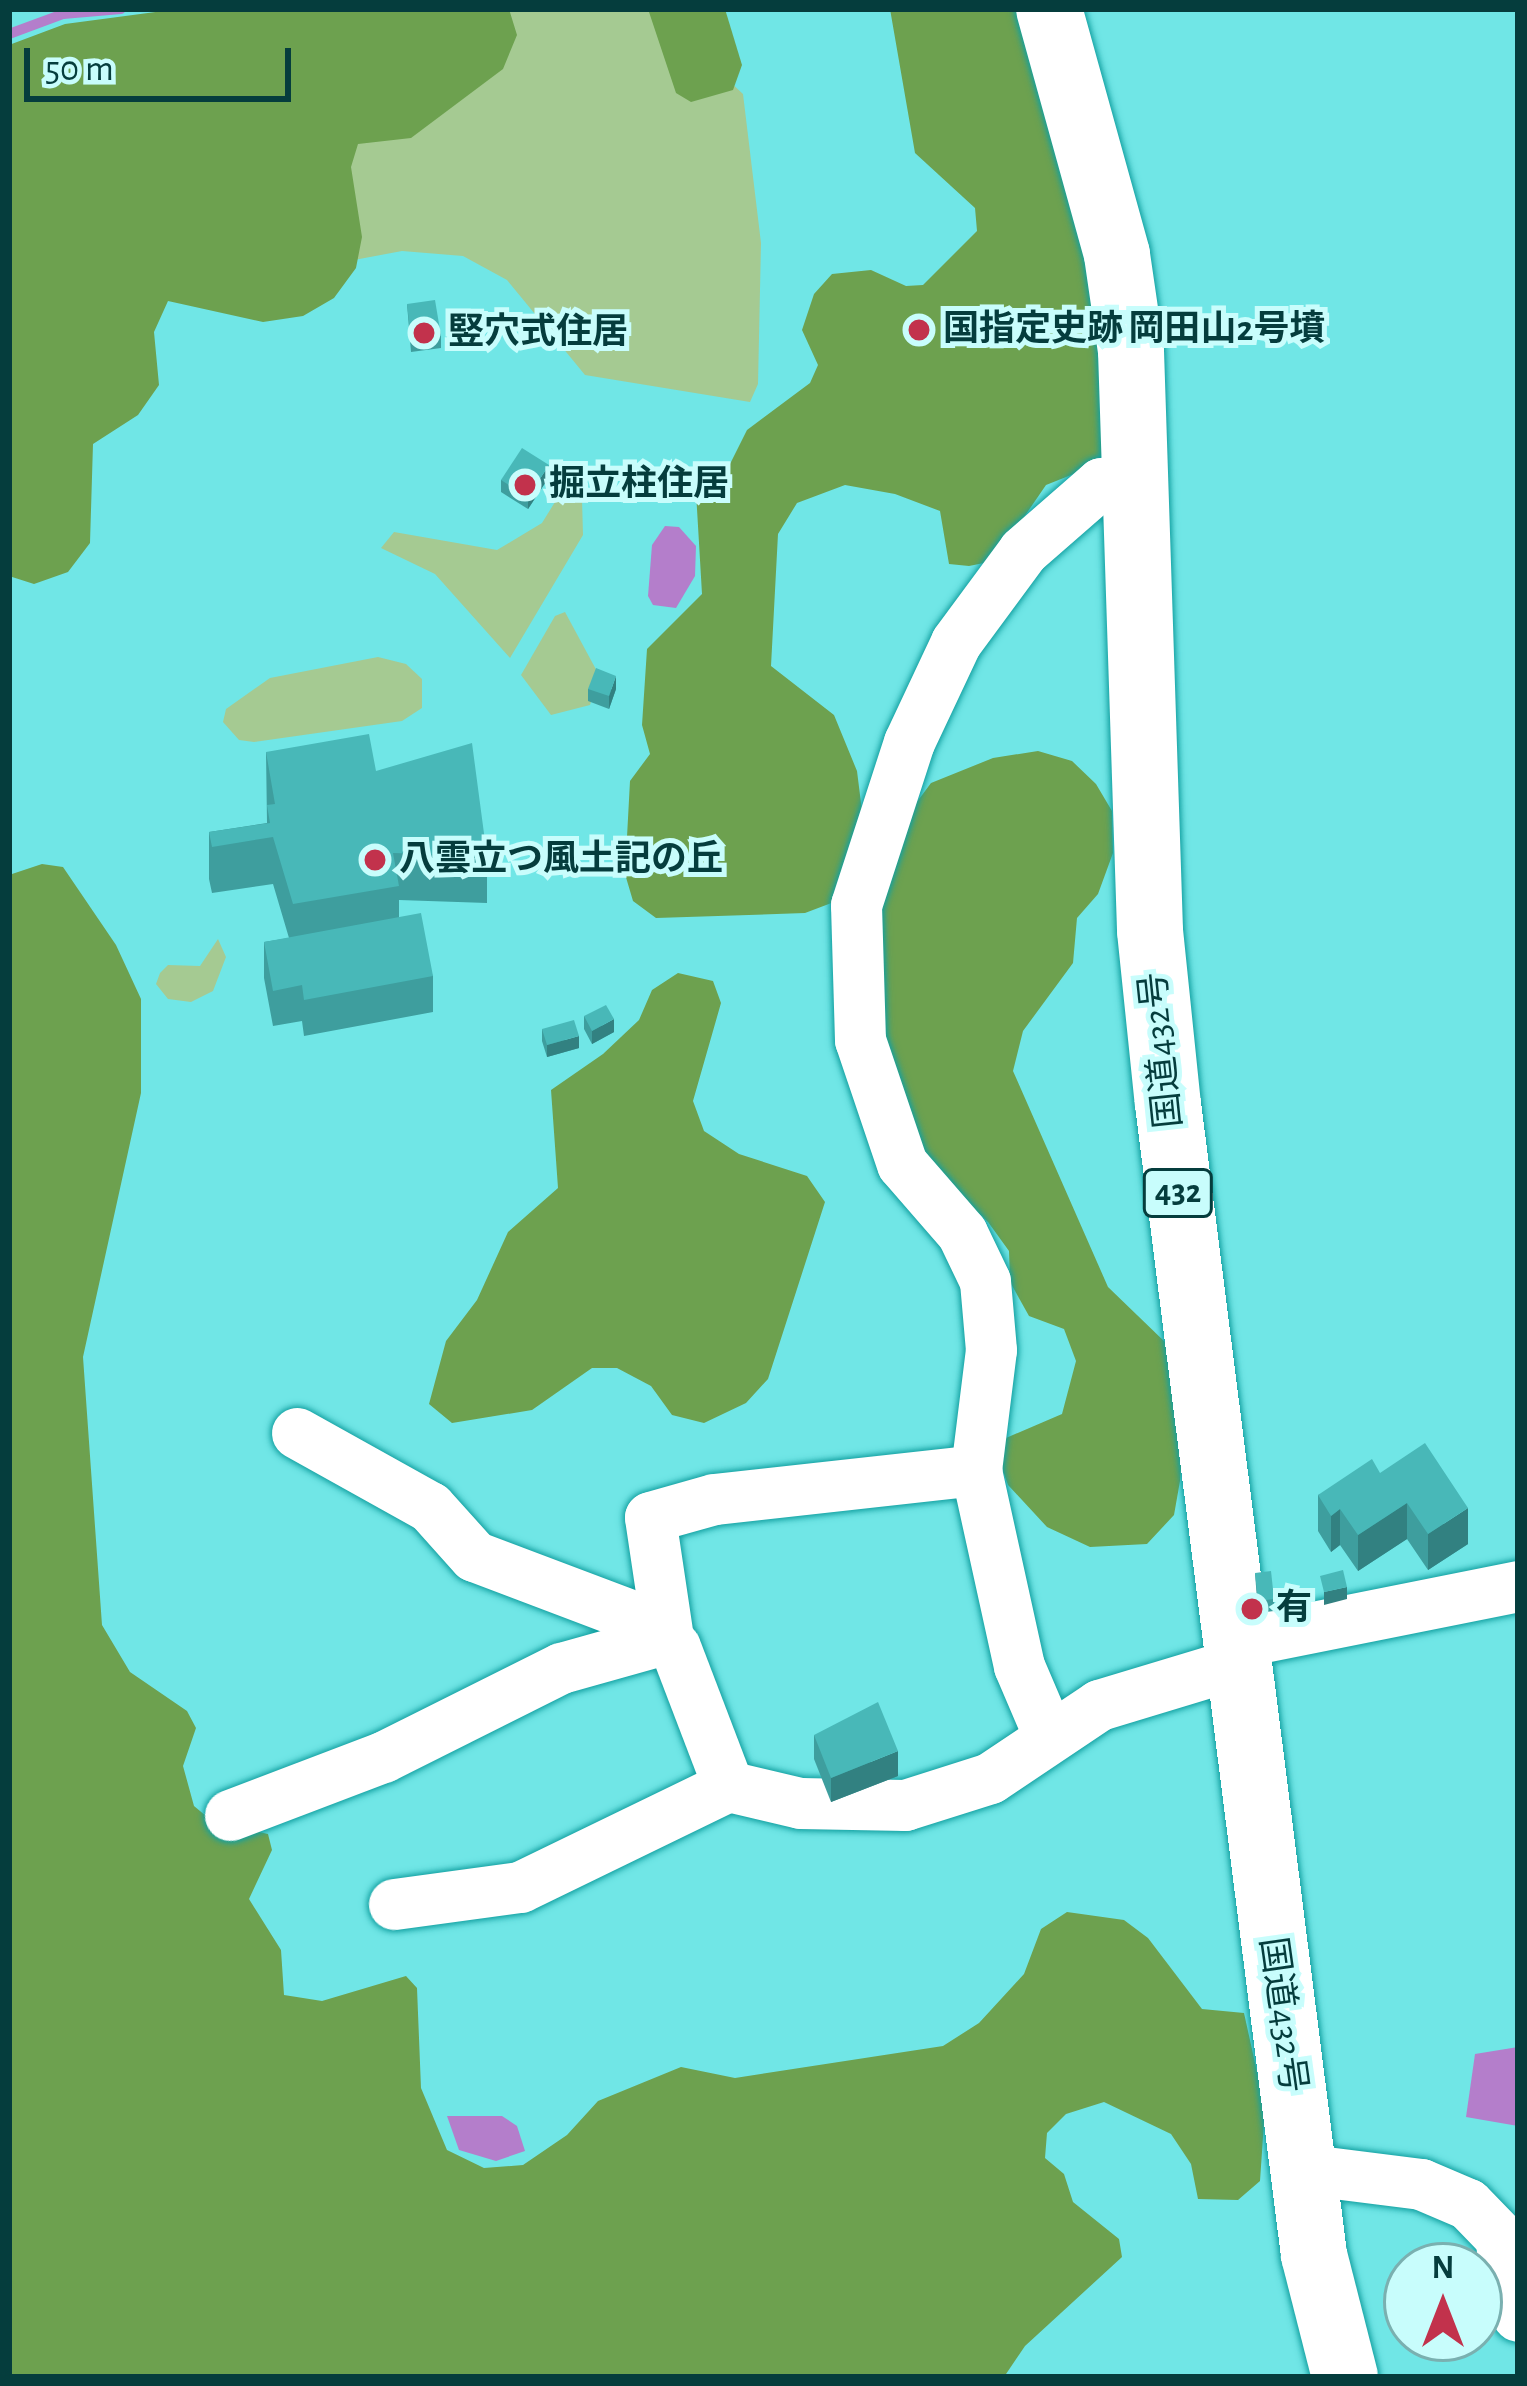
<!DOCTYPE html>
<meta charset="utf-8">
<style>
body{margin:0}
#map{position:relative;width:1527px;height:2386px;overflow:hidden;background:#70e6e6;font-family:"Alegreya Sans","Noto Sans JP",sans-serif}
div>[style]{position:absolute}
.green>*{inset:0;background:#a5ca92}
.forest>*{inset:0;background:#6da14f}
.water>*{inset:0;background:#b47ecb}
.stream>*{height:10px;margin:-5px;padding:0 5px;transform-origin:5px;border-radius:5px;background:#b47ecb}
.roads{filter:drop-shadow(0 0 3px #119fa0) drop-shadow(0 0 3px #119fa0)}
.minor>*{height:51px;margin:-25.5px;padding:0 25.5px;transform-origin:25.5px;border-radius:25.5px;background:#fff}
.highway>*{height:66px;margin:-33px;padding:0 33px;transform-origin:33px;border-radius:33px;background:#fff}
.wall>*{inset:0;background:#3e9e9e}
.shaded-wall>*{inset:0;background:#328181}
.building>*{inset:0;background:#48b8b8}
.dots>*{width:33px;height:33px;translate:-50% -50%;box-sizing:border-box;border:6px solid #c8fdfc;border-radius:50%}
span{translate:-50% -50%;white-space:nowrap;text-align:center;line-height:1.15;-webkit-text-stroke:10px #c8fdfc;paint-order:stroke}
.shield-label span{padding:3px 9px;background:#c8fdfc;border:3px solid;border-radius:9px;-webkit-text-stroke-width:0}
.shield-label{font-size:33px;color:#053d3d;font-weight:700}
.poi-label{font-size:36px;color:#053d3d;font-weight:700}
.left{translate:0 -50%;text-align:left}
.street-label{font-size:36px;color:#053d3d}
.frame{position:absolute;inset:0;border:12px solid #053d3d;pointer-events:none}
.north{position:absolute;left:1383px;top:2242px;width:120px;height:120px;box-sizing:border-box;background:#c8fdfc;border:3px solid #7ab0b0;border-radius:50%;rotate:0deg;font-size:33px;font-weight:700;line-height:48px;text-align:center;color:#053d3d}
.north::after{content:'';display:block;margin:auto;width:42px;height:54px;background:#c2324c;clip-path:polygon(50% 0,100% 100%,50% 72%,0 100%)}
.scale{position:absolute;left:24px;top:48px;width:267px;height:54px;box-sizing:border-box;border:6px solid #053d3d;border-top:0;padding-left:15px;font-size:36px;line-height:42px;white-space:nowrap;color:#053d3d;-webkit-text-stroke:9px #c8fdfc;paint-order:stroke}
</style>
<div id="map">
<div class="green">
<div style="clip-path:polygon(505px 9px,652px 9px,743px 94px,761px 243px,758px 384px,750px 402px,585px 375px,507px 280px,463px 256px,402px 251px,354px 260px,341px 166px,353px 135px)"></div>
<div style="clip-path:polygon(563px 489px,582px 499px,583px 535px,510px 658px,435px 574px,381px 548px,394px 532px,497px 550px,542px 523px)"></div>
<div style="clip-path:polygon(565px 612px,599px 675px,590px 705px,551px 715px,521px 675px,555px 616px)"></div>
<div style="clip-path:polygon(378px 657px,406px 664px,422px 679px,422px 708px,402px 721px,254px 742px,239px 740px,223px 722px,226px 709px,270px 678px)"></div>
<div style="clip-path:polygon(218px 939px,226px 957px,213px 991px,191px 1002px,168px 999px,156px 984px,160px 973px,168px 965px,200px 966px)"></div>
</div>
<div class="forest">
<div style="clip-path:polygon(178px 9px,509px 9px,517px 35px,503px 69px,411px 138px,358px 144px,351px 167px,362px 237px,356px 268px,334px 298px,303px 316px,263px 322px,168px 301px,154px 332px,159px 385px,138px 415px,93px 444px,90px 543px,68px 572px,34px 584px,9px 576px,9px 45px,65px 24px)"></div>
<div style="clip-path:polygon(648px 9px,725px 9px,742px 65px,733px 90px,691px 102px,676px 93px)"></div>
<div style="clip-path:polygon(890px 9px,1029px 9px,1093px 211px,1114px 458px,1046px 485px,994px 561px,969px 566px,949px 564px,940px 511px,895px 494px,845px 485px,797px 503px,778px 534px,771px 666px,834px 715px,857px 771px,866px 843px,842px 899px,805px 913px,656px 918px,633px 901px,625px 874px,630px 781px,650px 754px,642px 725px,647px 649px,702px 594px,696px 492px,728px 468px,747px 430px,810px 383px,818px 365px,802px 330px,814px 294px,832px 274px,871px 270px,906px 286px,923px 285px,977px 231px,975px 208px,915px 153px)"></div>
<div style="clip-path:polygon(1038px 751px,1072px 761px,1096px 784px,1112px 811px,1113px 853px,1098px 894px,1077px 918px,1073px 963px,1023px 1031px,1013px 1071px,1108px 1287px,1166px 1343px,1184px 1430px,1180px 1481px,1174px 1515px,1147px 1544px,1090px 1547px,1047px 1527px,1008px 1485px,998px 1457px,1006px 1438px,1062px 1414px,1076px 1361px,1064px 1329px,1029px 1316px,1010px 1282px,1009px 1251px,988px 1222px,912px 1149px,880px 1044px,870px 954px,902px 822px,931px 783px,993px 758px)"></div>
<div style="clip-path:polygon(42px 864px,63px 867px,116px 945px,141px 999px,141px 1093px,83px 1357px,102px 1625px,130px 1672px,187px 1711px,196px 1728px,183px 1766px,194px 1806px,212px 1821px,268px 1834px,272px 1850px,249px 1899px,281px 1950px,284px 1995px,322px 2001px,406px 1976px,417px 1988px,421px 2088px,447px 2150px,484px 2168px,523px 2165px,567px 2135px,598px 2101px,681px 2067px,735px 2078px,943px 2046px,979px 2023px,1024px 1974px,1041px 1929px,1067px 1912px,1124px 1920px,1148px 1938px,1202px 2009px,1244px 2013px,1265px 2108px,1260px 2181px,1238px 2200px,1198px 2199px,1191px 2164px,1171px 2134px,1104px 2102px,1066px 2114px,1047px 2133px,1045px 2158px,1064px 2174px,1073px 2202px,1119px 2239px,1122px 2257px,1025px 2346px,1004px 2377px,9px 2377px,9px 875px)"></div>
<div style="clip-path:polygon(678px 973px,713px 981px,721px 1003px,693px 1101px,704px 1131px,739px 1154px,807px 1176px,825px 1202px,768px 1379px,746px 1403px,704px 1423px,672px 1415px,651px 1386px,617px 1368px,592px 1368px,532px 1410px,452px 1423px,429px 1404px,446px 1341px,477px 1300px,508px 1232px,558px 1188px,551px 1090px,603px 1054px,639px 1020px,652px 990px)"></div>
</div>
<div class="water">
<div style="clip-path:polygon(665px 526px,679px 527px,696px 546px,695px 576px,676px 608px,653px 605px,648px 596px,652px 545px)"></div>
<div style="clip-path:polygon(1518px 2047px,1518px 2126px,1466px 2117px,1475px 2054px)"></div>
<div style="clip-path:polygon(447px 2116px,502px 2116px,517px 2126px,525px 2151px,496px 2161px,459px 2150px)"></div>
</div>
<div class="stream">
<div style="left:9px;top:34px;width:58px;rotate:-20.3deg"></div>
<div style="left:63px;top:14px;width:58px;rotate:-4.9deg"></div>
</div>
<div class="roads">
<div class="minor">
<div style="left:297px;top:1433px;width:152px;rotate:29.1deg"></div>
<div style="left:430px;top:1507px;width:66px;rotate:48.1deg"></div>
<div style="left:474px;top:1556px;width:192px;rotate:20.7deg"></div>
<div style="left:654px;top:1624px;width:31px;rotate:48deg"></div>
<div style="left:675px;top:1647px;width:149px;rotate:69.1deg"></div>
<div style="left:1233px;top:1643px;width:291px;rotate:-11.3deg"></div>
<div style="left:1048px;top:1734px;width:74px;rotate:-113.1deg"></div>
<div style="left:1019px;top:1666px;width:201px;rotate:-102.4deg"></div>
<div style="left:976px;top:1470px;width:121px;rotate:-82.9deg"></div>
<div style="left:991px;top:1350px;width:69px;rotate:-95deg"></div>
<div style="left:985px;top:1281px;width:53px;rotate:-115.6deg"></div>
<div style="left:962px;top:1233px;width:91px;rotate:-131deg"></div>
<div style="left:902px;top:1164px;width:131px;rotate:-108.7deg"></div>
<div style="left:860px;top:1040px;width:135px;rotate:-91.7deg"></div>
<div style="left:856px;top:905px;width:171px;rotate:-72deg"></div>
<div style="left:909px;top:742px;width:110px;rotate:-64.8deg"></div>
<div style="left:956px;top:642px;width:113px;rotate:-53.6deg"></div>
<div style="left:1023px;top:551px;width:103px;rotate:-41.1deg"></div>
<div style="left:1101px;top:483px;width:33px;rotate:-7deg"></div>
<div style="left:230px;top:1815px;width:164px;rotate:-20.8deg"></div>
<div style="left:383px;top:1757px;width:199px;rotate:-26.6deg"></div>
<div style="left:561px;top:1668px;width:111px;rotate:-15.7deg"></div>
<div style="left:668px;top:1638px;width:122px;rotate:-98.5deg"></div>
<div style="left:650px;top:1517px;width:66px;rotate:-15.7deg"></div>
<div style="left:714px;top:1499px;width:264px;rotate:-6.3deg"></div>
<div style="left:394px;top:1904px;width:127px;rotate:-7.7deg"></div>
<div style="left:520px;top:1887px;width:231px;rotate:-25.9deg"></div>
<div style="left:728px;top:1786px;width:74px;rotate:13.3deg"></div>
<div style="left:800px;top:1803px;width:105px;rotate:1.1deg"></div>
<div style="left:905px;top:1805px;width:89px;rotate:-17.6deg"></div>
<div style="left:990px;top:1778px;width:131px;rotate:-33.8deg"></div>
<div style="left:1099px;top:1705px;width:142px;rotate:-16.8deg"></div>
<div style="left:1302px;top:2169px;width:120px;rotate:7.2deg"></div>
<div style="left:1421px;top:2184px;width:51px;rotate:23.1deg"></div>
<div style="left:1468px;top:2204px;width:47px;rotate:45.9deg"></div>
<div style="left:1501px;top:2238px;width:61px;rotate:86.2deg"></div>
<div style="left:1505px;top:2299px;width:21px;rotate:53deg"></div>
</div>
<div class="highway">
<div style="left:1049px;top:9px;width:255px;rotate:74.5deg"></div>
<div style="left:1117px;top:255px;width:97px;rotate:81.7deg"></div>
<div style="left:1131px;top:351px;width:580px;rotate:88.12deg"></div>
<div style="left:1150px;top:931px;width:174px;rotate:84.1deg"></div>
<div style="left:1168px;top:1104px;width:1160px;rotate:82.77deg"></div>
<div style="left:1314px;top:2255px;width:126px;rotate:75.7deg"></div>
</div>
</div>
<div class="wall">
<div style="clip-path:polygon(407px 304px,441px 336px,441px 348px,411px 352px)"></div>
<div style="clip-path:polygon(549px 477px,528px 509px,501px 492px,501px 480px)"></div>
<div style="clip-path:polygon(588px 689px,616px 689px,609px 709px,588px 701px)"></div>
<div style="clip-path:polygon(266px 752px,487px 856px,487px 903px,399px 900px,399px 917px,433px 976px,433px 1012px,304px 1036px,302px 1021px,273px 1026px,264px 978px,264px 942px,289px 938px,273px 884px,212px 893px,209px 879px,209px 832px,267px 823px)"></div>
<div style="clip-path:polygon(584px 1016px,614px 1032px,592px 1044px,584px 1029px)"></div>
<div style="clip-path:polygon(542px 1029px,579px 1048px,547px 1057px,542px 1041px)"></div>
<div style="clip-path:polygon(1380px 1473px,1468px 1544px,1428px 1570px,1407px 1539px,1358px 1571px,1340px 1545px,1331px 1552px,1318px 1531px,1318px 1495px)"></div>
<div style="clip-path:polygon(1255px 1573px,1274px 1599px,1274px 1611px,1258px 1613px)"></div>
<div style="clip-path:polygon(814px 1735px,898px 1776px,831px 1802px,814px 1759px)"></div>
</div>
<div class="shaded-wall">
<div style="clip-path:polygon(549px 465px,549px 477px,528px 509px,528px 497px)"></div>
<div style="clip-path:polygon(616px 676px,616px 689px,609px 709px,609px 696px)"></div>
<div style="clip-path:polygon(614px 1019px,614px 1032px,592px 1044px,592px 1031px)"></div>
<div style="clip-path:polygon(579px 1036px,579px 1048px,547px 1057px,547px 1045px)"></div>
<div style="clip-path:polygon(1407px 1503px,1407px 1539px,1358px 1571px,1358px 1535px)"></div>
<div style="clip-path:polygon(1468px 1508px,1468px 1544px,1428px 1570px,1428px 1534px)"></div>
<div style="clip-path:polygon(1340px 1509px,1340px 1545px,1331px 1552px,1331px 1516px)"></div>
<div style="clip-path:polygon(1347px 1587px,1347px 1599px,1324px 1605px,1324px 1592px)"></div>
<div style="clip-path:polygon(898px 1751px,898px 1776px,831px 1802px,831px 1778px)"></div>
</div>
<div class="building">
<div style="clip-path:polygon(435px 300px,441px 336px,411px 340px,407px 304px)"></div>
<div style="clip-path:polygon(522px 448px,549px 465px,528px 497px,501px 480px)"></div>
<div style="clip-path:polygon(596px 668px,616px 676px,609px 696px,588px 689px)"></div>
<div style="clip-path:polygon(369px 734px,376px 771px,472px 743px,487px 856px,393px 853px,399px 886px,293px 904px,273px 837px,212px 847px,209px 832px,270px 823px,267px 805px,275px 804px,266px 752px)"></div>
<div style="clip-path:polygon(421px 913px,433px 976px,304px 1000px,302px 985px,273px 991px,264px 942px)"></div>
<div style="clip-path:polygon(606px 1005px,614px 1019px,592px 1031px,584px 1016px)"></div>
<div style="clip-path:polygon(574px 1020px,579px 1036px,547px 1045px,542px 1029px)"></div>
<div style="clip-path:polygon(1425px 1443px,1468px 1508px,1428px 1534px,1407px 1503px,1358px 1535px,1340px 1509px,1331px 1516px,1318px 1495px,1372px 1459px,1380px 1473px)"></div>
<div style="clip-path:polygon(1343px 1570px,1347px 1587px,1324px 1592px,1320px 1576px)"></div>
<div style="clip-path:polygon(1271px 1571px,1274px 1599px,1258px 1601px,1255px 1573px)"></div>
<div style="clip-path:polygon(878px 1702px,898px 1751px,831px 1778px,814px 1735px)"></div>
</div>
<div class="dots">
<div style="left:919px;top:330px;background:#c2324c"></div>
<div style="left:424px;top:333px;background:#c2324c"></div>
<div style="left:525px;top:485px;background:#c2324c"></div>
<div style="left:375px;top:860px;background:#c2324c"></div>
<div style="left:1252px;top:1609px;background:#c2324c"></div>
</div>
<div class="shield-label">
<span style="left:1178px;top:1193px">432</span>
</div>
<div class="poi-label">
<span class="left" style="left:943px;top:330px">国指定史跡 岡田山2号墳</span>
<span class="left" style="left:448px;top:333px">竪穴式住居</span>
<span class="left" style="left:549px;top:485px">掘立柱住居</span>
<span class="left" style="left:399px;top:860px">八雲立つ風土記の丘</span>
<span class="left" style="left:1276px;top:1609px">有</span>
</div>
<div class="street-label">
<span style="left:1162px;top:1050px;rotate:-96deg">国道432号</span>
<span style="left:1282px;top:2015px;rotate:82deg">国道432号</span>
</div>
<div class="frame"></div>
<div class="north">N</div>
<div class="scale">50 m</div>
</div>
